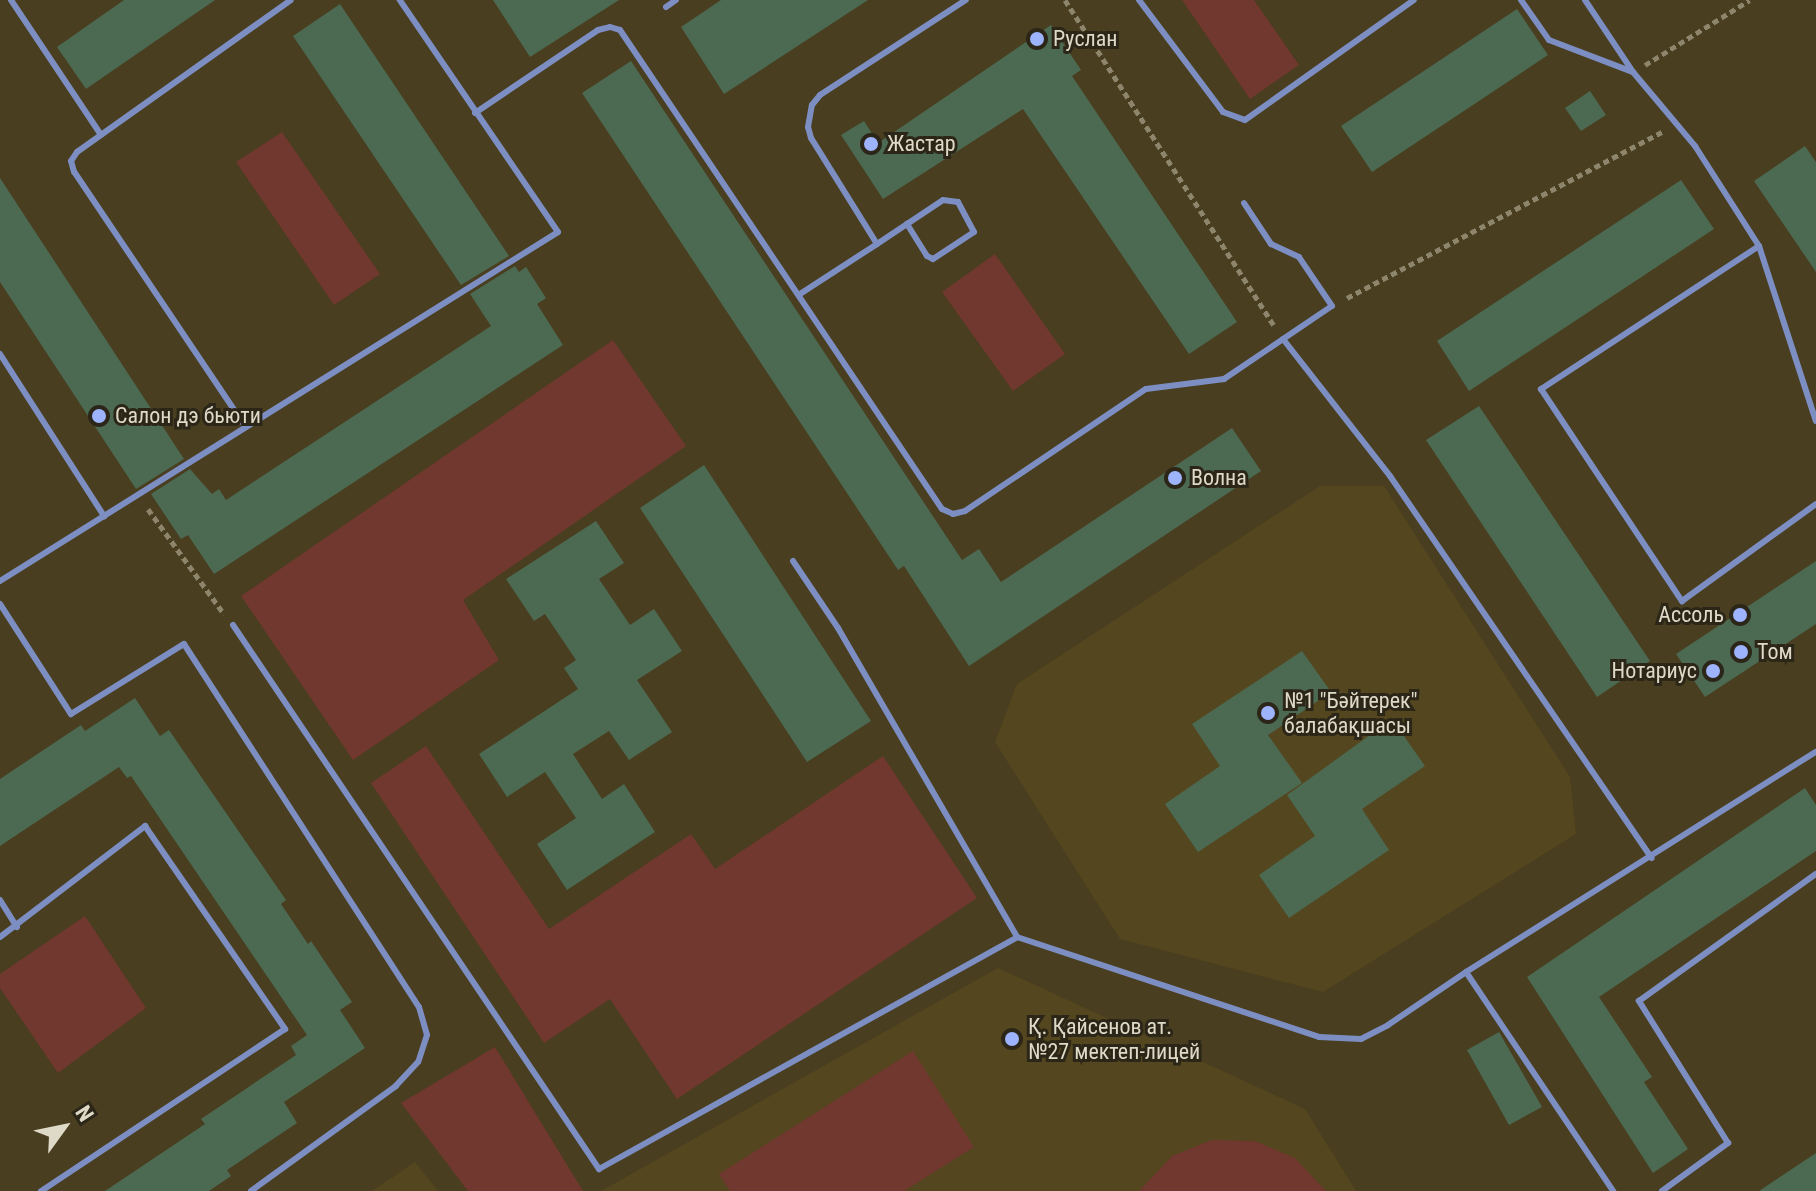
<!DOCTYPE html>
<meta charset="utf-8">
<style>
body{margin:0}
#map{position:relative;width:1816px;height:1191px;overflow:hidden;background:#493e1f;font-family:"Roboto Condensed",sans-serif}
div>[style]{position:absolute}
.built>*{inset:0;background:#54461e}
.green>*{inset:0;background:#70382e}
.building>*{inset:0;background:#4c6952}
.path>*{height:5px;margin-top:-2.5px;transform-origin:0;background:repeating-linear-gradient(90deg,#8d856c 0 6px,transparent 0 10px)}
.lane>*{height:6px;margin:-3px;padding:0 3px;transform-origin:3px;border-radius:3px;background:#7d8ec3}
.dots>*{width:22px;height:22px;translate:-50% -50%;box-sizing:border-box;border:4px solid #2b2618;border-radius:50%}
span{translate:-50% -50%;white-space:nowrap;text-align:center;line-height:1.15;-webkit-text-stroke:6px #2b2618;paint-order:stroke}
.poi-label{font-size:22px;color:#dfd9c7}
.left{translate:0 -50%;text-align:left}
.right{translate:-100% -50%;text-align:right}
.north{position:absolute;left:24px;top:1087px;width:80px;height:80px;-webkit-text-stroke:6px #2b2618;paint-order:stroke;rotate:57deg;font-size:22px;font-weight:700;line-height:32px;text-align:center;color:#dfd9c7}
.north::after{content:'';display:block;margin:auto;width:28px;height:36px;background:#dfd9c7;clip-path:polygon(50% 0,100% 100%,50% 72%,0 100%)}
</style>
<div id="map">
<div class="built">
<div style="clip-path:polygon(1320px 486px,1384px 486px,1570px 777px,1576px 834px,1323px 992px,1120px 939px,995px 742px,1017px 684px)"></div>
<div style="clip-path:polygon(998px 968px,1305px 1109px,1356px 1191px,601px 1191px)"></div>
<div style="clip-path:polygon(415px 1162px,438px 1191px,372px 1191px)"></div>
</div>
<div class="green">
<div style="clip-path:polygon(1182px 0,1254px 0,1299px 65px,1250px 99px)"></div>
<div style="clip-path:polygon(282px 132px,380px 274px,334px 305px,236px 162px)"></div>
<div style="clip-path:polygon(995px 254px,1065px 354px,1013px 391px,942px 292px)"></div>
<div style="clip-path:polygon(613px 340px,686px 446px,463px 600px,499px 660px,353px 760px,241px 596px)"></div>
<div style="clip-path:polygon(426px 746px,549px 929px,691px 834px,715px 869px,883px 756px,977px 898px,677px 1099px,610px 999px,544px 1043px,371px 783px)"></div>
<div style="clip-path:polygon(85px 916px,146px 1008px,58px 1073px,0 988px,0 974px)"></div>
<div style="clip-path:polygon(495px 1047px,583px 1191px,468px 1191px,401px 1103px)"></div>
<div style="clip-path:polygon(913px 1051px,974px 1147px,904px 1191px,730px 1191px,719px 1174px)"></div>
<div style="clip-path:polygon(1212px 1140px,1255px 1141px,1295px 1158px,1326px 1191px,1139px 1191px,1172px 1156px)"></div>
</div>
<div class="building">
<div style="clip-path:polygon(124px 0,215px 0,86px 89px,57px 47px)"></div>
<div style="clip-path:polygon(493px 0,619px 0,530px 57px)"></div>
<div style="clip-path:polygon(721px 0,868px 0,724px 94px,681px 27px)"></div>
<div style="clip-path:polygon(340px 4px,509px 256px,461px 285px,293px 36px)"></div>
<div style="clip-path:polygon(1517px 9px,1548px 55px,1372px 172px,1341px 126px)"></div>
<div style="clip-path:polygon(1051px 25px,1081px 70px,1072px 76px,1237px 322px,1189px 354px,1023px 109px,883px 199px,841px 135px,864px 121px,878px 143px)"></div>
<div style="clip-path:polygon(631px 61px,962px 560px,979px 549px,1001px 582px,1232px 428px,1261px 471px,969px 666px,904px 566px,898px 570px,582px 93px)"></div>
<div style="clip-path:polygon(1590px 91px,1606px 115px,1581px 131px,1565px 108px)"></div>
<div style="clip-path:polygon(1805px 146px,1816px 162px,1816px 272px,1754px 181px)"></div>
<div style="clip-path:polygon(0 178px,184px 459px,136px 489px,0 282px)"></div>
<div style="clip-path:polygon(1681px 180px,1714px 229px,1469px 391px,1437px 341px)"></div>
<div style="clip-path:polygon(515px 266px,519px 272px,526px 267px,546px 298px,537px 304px,563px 345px,214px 574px,188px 535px,181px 539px,151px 494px,190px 469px,212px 494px,219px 489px,226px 500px,491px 326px,470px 294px)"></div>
<div style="clip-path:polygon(1479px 406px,1650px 661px,1597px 697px,1426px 440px)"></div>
<div style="clip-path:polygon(704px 465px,871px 721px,807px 762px,640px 508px)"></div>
<div style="clip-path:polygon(596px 521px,624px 563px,599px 579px,630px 625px,654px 609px,682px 651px,637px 680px,672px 732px,629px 760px,609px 731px,573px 754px,602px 799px,624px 784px,655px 832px,567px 890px,537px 844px,576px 818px,545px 772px,507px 797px,479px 754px,578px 689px,564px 668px,576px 660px,545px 614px,534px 621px,506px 579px)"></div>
<div style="clip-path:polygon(1816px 561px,1816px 624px,1705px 697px,1676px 654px)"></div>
<div style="clip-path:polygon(1302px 651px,1331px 692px,1268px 735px,1302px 783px,1198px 852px,1165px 804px,1220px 766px,1192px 724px)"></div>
<div style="clip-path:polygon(135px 698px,160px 736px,169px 730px,286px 900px,281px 904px,308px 944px,311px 941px,352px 1002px,340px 1010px,365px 1048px,284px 1102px,297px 1123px,227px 1170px,231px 1176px,209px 1191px,105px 1191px,205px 1124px,201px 1119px,296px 1055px,291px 1046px,307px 1035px,131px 776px,127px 778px,119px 767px,0 846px,0 779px,81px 725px,85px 731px)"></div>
<div style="clip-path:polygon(1392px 719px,1425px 766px,1362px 809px,1389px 850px,1289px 918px,1259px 875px,1315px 836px,1287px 795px)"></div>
<div style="clip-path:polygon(1805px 788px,1816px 805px,1816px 851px,1599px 997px,1652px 1077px,1644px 1082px,1688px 1149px,1653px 1173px,1527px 977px)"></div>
<div style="clip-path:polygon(1499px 1032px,1542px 1107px,1509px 1125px,1467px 1050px)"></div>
<div style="clip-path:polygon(1816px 1153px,1816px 1191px,1759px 1191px)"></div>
</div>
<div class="path">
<div style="left:1065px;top:0;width:386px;rotate:57.3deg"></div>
<div style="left:1645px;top:65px;width:123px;rotate:-31.8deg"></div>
<div style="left:1347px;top:298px;width:358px;rotate:-27.8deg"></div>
<div style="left:148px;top:509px;width:130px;rotate:54.1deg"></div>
</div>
<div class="lane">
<div style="left:11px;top:0;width:162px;rotate:56.3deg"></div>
<div style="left:1139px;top:0;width:140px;rotate:53.1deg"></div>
<div style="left:1223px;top:112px;width:23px;rotate:20deg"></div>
<div style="left:1245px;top:120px;width:207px;rotate:-35.4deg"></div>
<div style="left:1521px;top:0;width:49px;rotate:55deg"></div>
<div style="left:1549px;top:40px;width:90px;rotate:20.9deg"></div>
<div style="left:1585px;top:0;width:87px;rotate:56.3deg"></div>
<div style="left:1633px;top:72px;width:97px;rotate:50deg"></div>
<div style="left:1695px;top:146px;width:119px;rotate:57.4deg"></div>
<div style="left:1759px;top:246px;width:184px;rotate:72deg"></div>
<div style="left:666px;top:7px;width:12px;rotate:-35deg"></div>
<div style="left:475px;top:113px;width:148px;rotate:-34deg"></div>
<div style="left:598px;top:30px;width:12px;rotate:-14deg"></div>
<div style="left:610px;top:27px;width:10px;rotate:17deg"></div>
<div style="left:620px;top:30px;width:577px;rotate:56.09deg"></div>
<div style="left:942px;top:509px;width:12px;rotate:24deg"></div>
<div style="left:953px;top:514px;width:12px;rotate:-14deg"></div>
<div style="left:965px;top:511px;width:218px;rotate:-34deg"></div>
<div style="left:1146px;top:389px;width:79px;rotate:-7.3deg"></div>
<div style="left:1224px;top:379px;width:130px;rotate:-34.1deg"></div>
<div style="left:1332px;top:306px;width:59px;rotate:-124deg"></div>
<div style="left:1299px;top:257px;width:31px;rotate:-155deg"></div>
<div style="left:1271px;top:244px;width:49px;rotate:-123.4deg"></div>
<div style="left:877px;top:244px;width:125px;rotate:-121.9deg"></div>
<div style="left:811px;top:138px;width:11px;rotate:-105deg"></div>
<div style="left:808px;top:127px;width:22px;rotate:-80deg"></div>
<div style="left:812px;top:105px;width:13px;rotate:-51deg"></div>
<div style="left:820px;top:95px;width:174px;rotate:-33.1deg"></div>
<div style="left:1759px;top:246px;width:261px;rotate:146.7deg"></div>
<div style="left:1541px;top:389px;width:255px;rotate:56.4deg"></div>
<div style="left:1682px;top:601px;width:165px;rotate:-35.9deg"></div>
<div style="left:800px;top:294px;width:92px;rotate:-33deg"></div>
<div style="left:877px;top:244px;width:79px;rotate:-33.7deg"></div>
<div style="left:943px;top:200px;width:15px;rotate:8deg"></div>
<div style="left:958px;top:202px;width:34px;rotate:62deg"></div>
<div style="left:974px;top:232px;width:49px;rotate:146.6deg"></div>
<div style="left:933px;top:259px;width:7px;rotate:-153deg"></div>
<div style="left:927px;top:256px;width:38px;rotate:-122deg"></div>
<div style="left:1283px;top:339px;width:174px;rotate:52deg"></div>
<div style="left:1390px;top:476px;width:463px;rotate:55.6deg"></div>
<div style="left:0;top:354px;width:193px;rotate:57.3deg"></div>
<div style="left:245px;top:426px;width:306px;rotate:-123.9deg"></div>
<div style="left:74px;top:172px;width:11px;rotate:-105deg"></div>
<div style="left:71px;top:161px;width:11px;rotate:-56deg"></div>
<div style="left:77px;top:152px;width:262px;rotate:-35.4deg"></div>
<div style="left:793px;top:561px;width:81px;rotate:56.1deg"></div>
<div style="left:838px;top:628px;width:357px;rotate:59.9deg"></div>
<div style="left:0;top:581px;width:658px;rotate:-32.02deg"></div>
<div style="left:558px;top:232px;width:281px;rotate:-124.3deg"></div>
<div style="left:0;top:604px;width:131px;rotate:57.2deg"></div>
<div style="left:71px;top:714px;width:133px;rotate:-31.8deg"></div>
<div style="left:184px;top:644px;width:432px;rotate:57.1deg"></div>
<div style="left:419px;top:1007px;width:29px;rotate:74deg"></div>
<div style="left:427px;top:1035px;width:28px;rotate:108deg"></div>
<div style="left:418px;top:1062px;width:33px;rotate:133deg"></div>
<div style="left:396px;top:1086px;width:179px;rotate:144.1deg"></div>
<div style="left:233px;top:625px;width:656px;rotate:56.07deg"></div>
<div style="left:599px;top:1169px;width:478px;rotate:-29deg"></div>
<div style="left:1017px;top:937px;width:318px;rotate:18.3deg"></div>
<div style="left:1319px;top:1037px;width:42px;rotate:2.7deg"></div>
<div style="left:1361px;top:1039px;width:30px;rotate:-27deg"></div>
<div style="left:1388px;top:1025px;width:94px;rotate:-34.2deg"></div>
<div style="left:1466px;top:972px;width:413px;rotate:-32.2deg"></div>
<div style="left:0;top:900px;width:32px;rotate:58deg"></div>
<div style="left:0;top:937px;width:183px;rotate:-37.4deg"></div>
<div style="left:145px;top:826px;width:247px;rotate:55.4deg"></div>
<div style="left:285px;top:1029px;width:293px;rotate:146.4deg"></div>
<div style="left:1466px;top:972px;width:264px;rotate:56.1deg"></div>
<div style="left:1662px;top:1191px;width:82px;rotate:-36deg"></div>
<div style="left:1728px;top:1143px;width:168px;rotate:-122.1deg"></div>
<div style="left:1639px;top:1001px;width:218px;rotate:-35.7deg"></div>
</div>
<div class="dots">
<div style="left:1037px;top:39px;background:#9db4fd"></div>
<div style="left:871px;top:144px;background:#9db4fd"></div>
<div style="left:99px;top:416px;background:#9db4fd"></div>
<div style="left:1175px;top:478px;background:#9db4fd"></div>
<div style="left:1740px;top:615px;background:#9db4fd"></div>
<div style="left:1741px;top:652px;background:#9db4fd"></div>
<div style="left:1713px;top:671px;background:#9db4fd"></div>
<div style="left:1268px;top:713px;background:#9db4fd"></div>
<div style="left:1012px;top:1039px;background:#9db4fd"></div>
</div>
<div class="poi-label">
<span class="left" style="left:1053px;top:39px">Руслан</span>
<span class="left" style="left:887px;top:144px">Жастар</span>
<span class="left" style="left:115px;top:416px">Салон дэ бьюти</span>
<span class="left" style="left:1191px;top:478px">Волна</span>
<span class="right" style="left:1724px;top:615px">Ассоль</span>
<span class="left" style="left:1757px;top:652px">Том</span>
<span class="right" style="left:1697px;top:671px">Нотариус</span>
<span class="left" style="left:1284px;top:713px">№1 "Бәйтерек"<br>балабақшасы</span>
<span class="left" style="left:1028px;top:1039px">Қ. Қайсенов ат.<br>№27 мектеп-лицей</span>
</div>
<div class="north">N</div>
</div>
